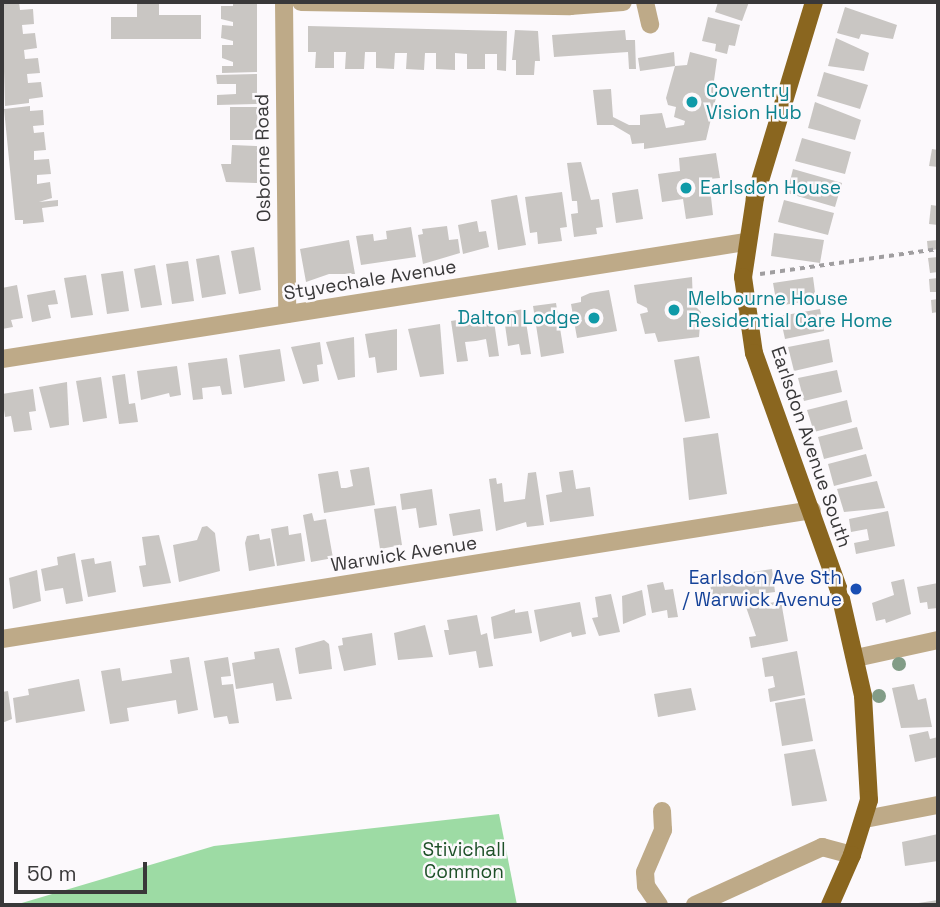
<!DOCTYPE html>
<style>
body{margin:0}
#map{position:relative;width:940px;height:907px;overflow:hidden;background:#fcf9fc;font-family:"Space Grotesk",sans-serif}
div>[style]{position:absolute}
.green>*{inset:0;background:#9ddba4}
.building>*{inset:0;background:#c9c6c3}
.path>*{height:3.5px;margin-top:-1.75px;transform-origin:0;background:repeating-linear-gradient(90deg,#a09ea0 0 5px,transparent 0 10px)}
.minor>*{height:18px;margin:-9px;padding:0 9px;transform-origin:9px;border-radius:9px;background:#beaa88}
.major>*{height:18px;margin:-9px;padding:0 9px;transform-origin:9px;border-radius:9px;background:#8a661f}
.trees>*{width:14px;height:14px;margin:-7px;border-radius:50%;background:#829c87}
.dots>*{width:19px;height:19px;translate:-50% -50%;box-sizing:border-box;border:4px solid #fcf9fc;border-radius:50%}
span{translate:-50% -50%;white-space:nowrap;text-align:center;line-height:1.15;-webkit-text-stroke:5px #fcf9fc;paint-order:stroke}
.culture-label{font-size:19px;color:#0d838f}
.left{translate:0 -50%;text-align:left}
.right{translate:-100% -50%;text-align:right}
.street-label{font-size:19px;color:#393839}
.transit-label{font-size:19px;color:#164399}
.park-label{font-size:19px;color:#1e5028}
.frame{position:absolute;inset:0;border:4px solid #393839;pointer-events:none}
.scale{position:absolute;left:14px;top:862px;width:133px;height:32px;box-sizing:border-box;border:4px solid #393839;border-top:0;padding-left:9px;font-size:21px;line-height:24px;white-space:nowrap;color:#393839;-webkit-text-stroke:5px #fcf9fc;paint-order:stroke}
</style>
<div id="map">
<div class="green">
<div style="clip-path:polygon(499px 814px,517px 905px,15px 905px,214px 846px)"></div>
</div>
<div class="building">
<div style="clip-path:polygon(2px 2px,19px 2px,20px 10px,33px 9px,34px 24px,22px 25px,23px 34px,35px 33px,37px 48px,24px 50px,25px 59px,38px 58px,40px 73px,27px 74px,28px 83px,41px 82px,43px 97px,29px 99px,29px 103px,5px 106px)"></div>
<div style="clip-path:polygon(137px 2px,159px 2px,159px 15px,201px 15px,201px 39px,111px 39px,111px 17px,137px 17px)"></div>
<div style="clip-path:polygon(233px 2px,257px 2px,257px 72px,222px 73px,222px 66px,233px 66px,233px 62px,222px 58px,222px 45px,233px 45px,233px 41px,221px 38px,222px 25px,233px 26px,233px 22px,221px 19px,221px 6px,233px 6px)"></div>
<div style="clip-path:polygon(718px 2px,749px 2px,742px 21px,715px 12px)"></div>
<div style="clip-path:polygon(845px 7px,897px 25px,893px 39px,861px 34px,859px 39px,837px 33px)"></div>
<div style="clip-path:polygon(708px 17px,740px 25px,735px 46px,729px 45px,727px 54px,715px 51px,716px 44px,702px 41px)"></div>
<div style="clip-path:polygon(308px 26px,507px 31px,506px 71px,497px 70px,497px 54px,485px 54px,485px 69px,467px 69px,467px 54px,455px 53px,455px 70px,436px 69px,436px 53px,425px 53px,424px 70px,406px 69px,407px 53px,395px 53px,394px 69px,376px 68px,376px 52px,365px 52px,364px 69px,345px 69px,346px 52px,334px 52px,334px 68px,315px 68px,316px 52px,308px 52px)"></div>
<div style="clip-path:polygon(515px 30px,538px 31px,540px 61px,535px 61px,534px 75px,516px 75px,516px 60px,512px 60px)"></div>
<div style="clip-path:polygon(625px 30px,626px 40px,635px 40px,636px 69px,629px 69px,628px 52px,554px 57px,552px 35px)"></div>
<div style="clip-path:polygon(836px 38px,869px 53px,864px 71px,828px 66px)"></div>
<div style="clip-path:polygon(674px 52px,675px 66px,640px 71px,638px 58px)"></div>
<div style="clip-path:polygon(690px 52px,717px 59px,713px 88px,718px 89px,706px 140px,644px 149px,644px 143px,632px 144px,630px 135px,613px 125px,597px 125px,593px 90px,611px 89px,613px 117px,629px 125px,640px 125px,640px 115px,662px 113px,666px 128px,684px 125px,685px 121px,674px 117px,676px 107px,668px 105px,666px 98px,675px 66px,687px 65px)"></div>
<div style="clip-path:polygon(824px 72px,868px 85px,860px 109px,817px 96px)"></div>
<div style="clip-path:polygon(257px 74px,257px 104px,217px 105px,217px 95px,236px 94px,236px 84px,217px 84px,216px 75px)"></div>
<div style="clip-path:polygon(815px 102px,861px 120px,855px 140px,808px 128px)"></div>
<div style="clip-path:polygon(30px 106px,30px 111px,43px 110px,44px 125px,33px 126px,34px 133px,44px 132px,46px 150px,34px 151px,34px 160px,49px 159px,51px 174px,37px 175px,37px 184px,50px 182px,52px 198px,39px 202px,58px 200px,58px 206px,42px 208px,44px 222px,23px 224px,23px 220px,15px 220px,4px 109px)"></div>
<div style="clip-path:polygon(230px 107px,257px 107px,258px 140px,230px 140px)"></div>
<div style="clip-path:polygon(802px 138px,851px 152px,845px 174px,795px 161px)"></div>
<div style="clip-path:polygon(232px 145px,257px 146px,257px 183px,226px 182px,221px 164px,231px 164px)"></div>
<div style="clip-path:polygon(932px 149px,938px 150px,938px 167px,929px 166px)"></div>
<div style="clip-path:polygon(716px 153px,720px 178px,709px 179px,713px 215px,686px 219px,683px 199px,662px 202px,658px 174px,680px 171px,679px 158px)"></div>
<div style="clip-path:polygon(581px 162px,591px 200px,599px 199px,603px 227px,596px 228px,597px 234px,574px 237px,571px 214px,578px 213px,577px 201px,572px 201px,567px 163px)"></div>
<div style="clip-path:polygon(793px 169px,842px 183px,835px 207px,787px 193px)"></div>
<div style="clip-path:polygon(638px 189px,643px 219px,616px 223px,612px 193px)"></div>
<div style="clip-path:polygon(562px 192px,567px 227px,560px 228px,562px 241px,538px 244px,537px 232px,530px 233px,525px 197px)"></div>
<div style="clip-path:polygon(517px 195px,526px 245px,498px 250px,491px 200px)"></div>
<div style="clip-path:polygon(784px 200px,834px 213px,828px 235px,778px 222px)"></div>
<div style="clip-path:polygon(931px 205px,938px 206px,938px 225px,929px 224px)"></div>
<div style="clip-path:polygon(477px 221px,479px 232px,486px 231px,489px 247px,463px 254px,458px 225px)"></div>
<div style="clip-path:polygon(447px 226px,449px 240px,458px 239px,460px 253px,423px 264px,418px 235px,423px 234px,422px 229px)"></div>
<div style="clip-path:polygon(411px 227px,416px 257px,361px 265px,356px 236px,373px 234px,374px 241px,387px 239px,386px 231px)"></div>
<div style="clip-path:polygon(774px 233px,824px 240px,820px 263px,771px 256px)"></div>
<div style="clip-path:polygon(349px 240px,355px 274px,329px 274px,306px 282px,300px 249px)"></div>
<div style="clip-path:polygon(938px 240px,938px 249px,928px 251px,927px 241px)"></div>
<div style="clip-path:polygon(254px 247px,261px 290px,239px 294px,231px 251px)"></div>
<div style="clip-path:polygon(219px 255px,226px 294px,202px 298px,196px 259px)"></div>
<div style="clip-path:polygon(938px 257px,938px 272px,930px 273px,928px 258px)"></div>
<div style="clip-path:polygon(188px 261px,194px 301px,172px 304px,166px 264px)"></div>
<div style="clip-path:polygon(155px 265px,162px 305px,141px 308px,134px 269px)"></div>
<div style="clip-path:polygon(123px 271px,129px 311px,107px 314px,101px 274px)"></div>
<div style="clip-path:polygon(86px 275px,93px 315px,71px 318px,64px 278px)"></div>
<div style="clip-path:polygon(692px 277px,693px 304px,701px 312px,699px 337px,658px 342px,655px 333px,645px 334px,640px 314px,648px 312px,647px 308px,637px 303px,634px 285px)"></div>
<div style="clip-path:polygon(813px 277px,816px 300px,777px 306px,773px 283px)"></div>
<div style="clip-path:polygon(938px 278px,938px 292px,930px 292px,929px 279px)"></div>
<div style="clip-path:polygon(17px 285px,23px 318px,11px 320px,13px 327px,2px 329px,2px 288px)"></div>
<div style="clip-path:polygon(55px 290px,58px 304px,48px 305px,51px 318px,32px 322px,27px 295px)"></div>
<div style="clip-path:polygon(609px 290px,617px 331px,577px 338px,571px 304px,581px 302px,581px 297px,590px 293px)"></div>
<div style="clip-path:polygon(938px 299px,938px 312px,932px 313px,931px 300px)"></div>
<div style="clip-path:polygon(556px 303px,564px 353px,541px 357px,533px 306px)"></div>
<div style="clip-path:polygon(524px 309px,531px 354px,521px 355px,519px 344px,508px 346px,505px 325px,506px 312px)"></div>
<div style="clip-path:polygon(820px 309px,824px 331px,785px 339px,780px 316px)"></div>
<div style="clip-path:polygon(493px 314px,499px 356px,489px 357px,486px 339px,476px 341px,465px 342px,468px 361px,457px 362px,451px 321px)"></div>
<div style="clip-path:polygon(440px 324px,444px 374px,420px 377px,408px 329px)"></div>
<div style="clip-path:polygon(397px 329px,397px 370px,377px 373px,375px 357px,369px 358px,365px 334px)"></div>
<div style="clip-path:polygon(354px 337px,355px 377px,338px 380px,326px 342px)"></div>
<div style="clip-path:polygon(829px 339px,833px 362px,794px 371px,788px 347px)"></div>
<div style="clip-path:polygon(320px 342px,323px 364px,317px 365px,319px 381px,303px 384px,291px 347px)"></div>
<div style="clip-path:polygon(280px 349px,285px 381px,244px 388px,239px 355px)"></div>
<div style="clip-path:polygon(699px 356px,710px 418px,685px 422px,674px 360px)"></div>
<div style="clip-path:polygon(227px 358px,232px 394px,222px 395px,220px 386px,202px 388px,203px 399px,193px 400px,188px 363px)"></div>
<div style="clip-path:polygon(177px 366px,181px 395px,170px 397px,169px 393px,141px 400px,137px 371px)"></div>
<div style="clip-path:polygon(837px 370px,842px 392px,804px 401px,798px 378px)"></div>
<div style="clip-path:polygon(125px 374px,129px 404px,135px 403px,138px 422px,119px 424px,112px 376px)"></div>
<div style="clip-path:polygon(101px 377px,107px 418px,83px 422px,76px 381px)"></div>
<div style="clip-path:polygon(67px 382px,69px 425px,50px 428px,39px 387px)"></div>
<div style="clip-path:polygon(33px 389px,36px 411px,29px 412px,32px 430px,14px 432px,11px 416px,5px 417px,2px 394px)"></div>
<div style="clip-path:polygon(847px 400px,852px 422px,814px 432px,807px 410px)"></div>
<div style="clip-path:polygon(857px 427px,863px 449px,824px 459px,818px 437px)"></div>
<div style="clip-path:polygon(718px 433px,727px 494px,689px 500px,683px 438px)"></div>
<div style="clip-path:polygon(866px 454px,872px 476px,834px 486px,828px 464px)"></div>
<div style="clip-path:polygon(369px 467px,375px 505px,324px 513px,318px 474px,338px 471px,341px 488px,346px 488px,353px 486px,350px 470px)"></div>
<div style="clip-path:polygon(573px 470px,576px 489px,590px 487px,594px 516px,550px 522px,546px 495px,562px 492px,559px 472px)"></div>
<div style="clip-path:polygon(536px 472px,544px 525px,527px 527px,526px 522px,496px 531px,489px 479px,496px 478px,497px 484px,502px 483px,504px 502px,525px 499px,528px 473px)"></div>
<div style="clip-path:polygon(877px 481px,885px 508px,844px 512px,837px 489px)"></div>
<div style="clip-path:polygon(432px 489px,437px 525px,419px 528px,416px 508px,402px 510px,400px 494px)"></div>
<div style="clip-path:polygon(396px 506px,402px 545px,380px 549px,374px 509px)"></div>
<div style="clip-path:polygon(480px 509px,483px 531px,453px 536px,449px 514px)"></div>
<div style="clip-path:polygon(888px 511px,895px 546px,856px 554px,854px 543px,869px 540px,867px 529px,851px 532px,849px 519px)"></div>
<div style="clip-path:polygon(312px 513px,314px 521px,326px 519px,333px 558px,311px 562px,303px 515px)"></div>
<div style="clip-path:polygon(207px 526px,215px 533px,220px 571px,179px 582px,173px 545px,197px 540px,202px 527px)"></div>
<div style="clip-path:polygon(288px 526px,289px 535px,301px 533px,305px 561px,277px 566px,271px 529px)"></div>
<div style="clip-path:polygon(259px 534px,260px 540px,270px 538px,275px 566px,249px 571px,245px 543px,247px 536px)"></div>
<div style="clip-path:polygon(159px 535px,171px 583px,143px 587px,139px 566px,146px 565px,142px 537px)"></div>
<div style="clip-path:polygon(75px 553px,83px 601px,66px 604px,63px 588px,45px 591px,41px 569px,58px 565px,57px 557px)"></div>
<div style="clip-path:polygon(94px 558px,95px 564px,111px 561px,116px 592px,88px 597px,81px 560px)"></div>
<div style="clip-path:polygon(772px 569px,775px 592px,713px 600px,709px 579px)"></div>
<div style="clip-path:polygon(37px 570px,41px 601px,13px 609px,9px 578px)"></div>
<div style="clip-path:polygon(904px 579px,911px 614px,886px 623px,885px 619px,876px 621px,872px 603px,894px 595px,891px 582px)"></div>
<div style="clip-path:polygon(663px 582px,665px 590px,673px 589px,678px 617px,668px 618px,667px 610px,652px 613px,647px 585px)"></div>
<div style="clip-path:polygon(938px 583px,938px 608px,928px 609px,927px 602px,920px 603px,917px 587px)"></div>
<div style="clip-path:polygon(642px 590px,646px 615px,623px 624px,622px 596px)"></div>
<div style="clip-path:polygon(611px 594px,620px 632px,599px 636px,592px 618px,598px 617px,595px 597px)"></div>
<div style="clip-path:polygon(781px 601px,788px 641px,751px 648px,749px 637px,756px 636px,746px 607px)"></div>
<div style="clip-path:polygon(580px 602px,586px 634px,572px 637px,571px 632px,540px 642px,534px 610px)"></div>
<div style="clip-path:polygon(515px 609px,515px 613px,528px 611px,532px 633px,494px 639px,491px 617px)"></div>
<div style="clip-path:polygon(477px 615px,481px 635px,487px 633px,493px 666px,479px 668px,476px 651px,449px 655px,444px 630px,449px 630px,447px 620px)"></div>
<div style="clip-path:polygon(425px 625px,433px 657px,398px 660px,394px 633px)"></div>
<div style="clip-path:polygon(372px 633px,376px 665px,344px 671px,338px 646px,343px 645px,342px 638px)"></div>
<div style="clip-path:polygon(324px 640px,329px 644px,332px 669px,299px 674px,295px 648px)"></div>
<div style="clip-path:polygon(279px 648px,292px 699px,276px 701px,273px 683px,236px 689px,232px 663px,255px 659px,254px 652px)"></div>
<div style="clip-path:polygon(797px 651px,805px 695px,770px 702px,768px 689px,775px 687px,773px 676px,765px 677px,762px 658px)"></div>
<div style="clip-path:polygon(189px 657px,198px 710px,178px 714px,176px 700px,127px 708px,129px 721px,110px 724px,101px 671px,120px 668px,122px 681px,172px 673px,170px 660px)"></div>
<div style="clip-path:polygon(228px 657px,231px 676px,221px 677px,222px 685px,233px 684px,239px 723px,229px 724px,227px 716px,214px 718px,204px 661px)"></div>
<div style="clip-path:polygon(79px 679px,85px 711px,16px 723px,13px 698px,29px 695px,28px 689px)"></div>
<div style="clip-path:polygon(914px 684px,918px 700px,926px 698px,932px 727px,901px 728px,892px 688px)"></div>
<div style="clip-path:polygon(691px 688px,696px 710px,658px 717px,654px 694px)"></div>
<div style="clip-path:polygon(8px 691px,12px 719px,2px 723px,2px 692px)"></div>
<div style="clip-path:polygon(805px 698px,813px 741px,782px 746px,775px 703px)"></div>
<div style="clip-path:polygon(928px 731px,930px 739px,938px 737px,938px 757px,915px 762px,909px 735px)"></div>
<div style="clip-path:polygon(815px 749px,827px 801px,792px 806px,784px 754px)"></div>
<div style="clip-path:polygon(938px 834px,938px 861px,905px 866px,902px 842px)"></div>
<div style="clip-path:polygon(938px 900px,938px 905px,912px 905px,912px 904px)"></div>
</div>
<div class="path">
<div style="left:760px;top:274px;width:180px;rotate:-8deg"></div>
</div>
<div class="minor">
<div style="left:284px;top:2px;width:312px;rotate:89.4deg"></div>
<div style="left:301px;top:2px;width:269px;rotate:0.9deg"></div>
<div style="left:570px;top:6px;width:53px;rotate:-4.3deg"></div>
<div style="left:645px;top:2px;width:23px;rotate:77deg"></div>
<div style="left:2px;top:359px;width:753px;rotate:-8.94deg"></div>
<div style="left:2px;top:639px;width:820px;rotate:-9.05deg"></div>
<div style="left:856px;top:658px;width:84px;rotate:-12.4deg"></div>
<div style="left:865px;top:819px;width:74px;rotate:-10.9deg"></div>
<div style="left:659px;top:905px;width:23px;rotate:-124deg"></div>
<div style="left:646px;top:886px;width:14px;rotate:-94deg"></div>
<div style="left:645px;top:872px;width:46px;rotate:-66.8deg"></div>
<div style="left:663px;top:830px;width:19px;rotate:-93deg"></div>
<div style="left:695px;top:905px;width:140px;rotate:-24.5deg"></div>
<div style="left:822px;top:847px;width:31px;rotate:15deg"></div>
</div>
<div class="major">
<div style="left:814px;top:2px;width:205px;rotate:106.8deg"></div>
<div style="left:755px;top:198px;width:80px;rotate:98.6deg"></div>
<div style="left:743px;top:277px;width:77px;rotate:81.8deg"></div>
<div style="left:754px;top:353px;width:252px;rotate:70.3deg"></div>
<div style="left:839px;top:590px;width:109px;rotate:77.2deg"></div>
<div style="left:863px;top:696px;width:104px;rotate:86.7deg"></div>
<div style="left:869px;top:800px;width:58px;rotate:107.2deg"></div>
<div style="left:852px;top:855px;width:55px;rotate:113.7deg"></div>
</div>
<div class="trees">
<div style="left:899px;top:664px"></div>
<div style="left:879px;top:696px"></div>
</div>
<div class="dots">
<div style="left:692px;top:102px;background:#0f9aa8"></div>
<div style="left:686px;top:188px;background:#0f9aa8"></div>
<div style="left:674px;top:310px;background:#0f9aa8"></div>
<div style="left:594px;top:318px;background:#0f9aa8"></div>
<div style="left:856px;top:589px;background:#1a4fb4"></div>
</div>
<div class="culture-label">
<span class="left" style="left:706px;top:102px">Coventry<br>Vision Hub</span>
<span class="left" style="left:700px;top:188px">Earlsdon House</span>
<span class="left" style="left:688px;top:310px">Melbourne House<br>Residential Care Home</span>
<span class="right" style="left:580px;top:318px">Dalton Lodge</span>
</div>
<div class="street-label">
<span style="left:263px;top:158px;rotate:-91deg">Osborne Road</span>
<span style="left:370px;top:280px;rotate:-9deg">Styvechale Avenue</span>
<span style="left:811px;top:447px;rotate:71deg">Earlsdon Avenue South</span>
<span style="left:404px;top:554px;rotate:-9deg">Warwick Avenue</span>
</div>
<div class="transit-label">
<span class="right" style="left:842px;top:589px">Earlsdon Ave Sth<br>/ Warwick Avenue</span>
</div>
<div class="park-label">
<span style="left:464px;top:861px">Stivichall<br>Common</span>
</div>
<div class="frame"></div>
<div class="scale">50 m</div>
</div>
